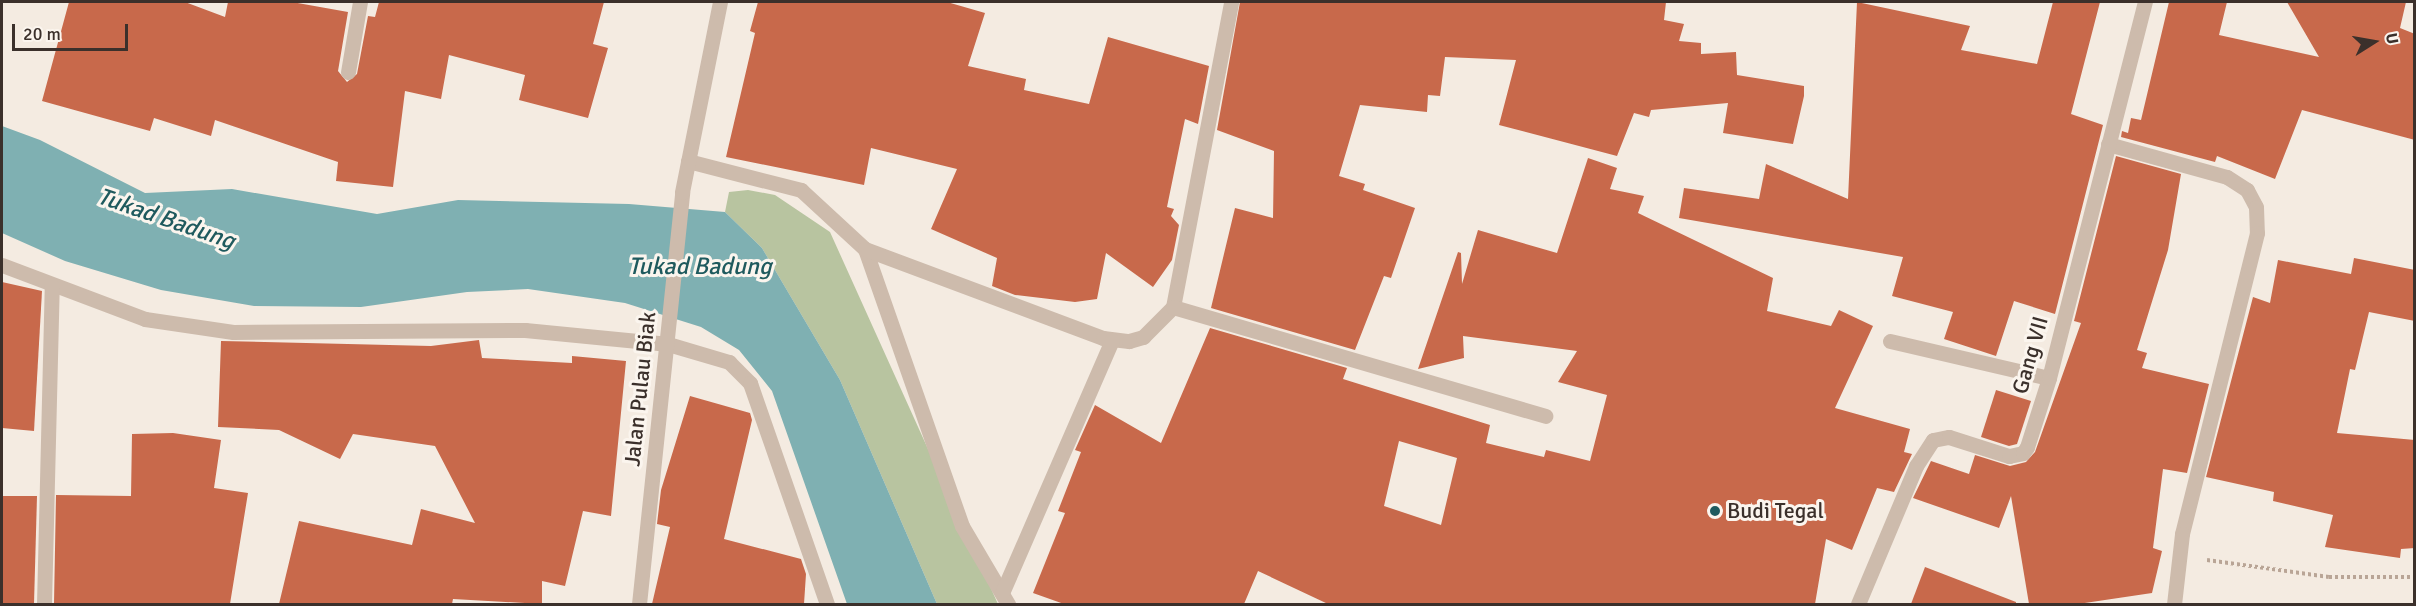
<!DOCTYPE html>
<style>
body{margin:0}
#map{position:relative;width:2416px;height:606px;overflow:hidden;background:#f4ebe1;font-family:Signika,sans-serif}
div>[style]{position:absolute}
.green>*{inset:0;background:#b8c4a0}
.water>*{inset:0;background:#7fb0b2}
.building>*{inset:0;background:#c8694b}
.path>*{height:4px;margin-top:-2px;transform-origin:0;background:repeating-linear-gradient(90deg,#b9a596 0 3px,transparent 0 6px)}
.minor>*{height:15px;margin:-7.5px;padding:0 7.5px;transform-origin:7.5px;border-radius:7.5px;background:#cdbbac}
.dots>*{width:16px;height:16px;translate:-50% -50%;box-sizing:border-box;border:3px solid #fbf5ee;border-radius:50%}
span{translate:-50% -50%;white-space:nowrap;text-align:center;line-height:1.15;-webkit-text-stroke:6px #fbf5ee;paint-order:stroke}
.street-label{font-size:22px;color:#3b302b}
.poi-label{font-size:22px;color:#3b302b}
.left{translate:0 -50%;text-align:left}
.water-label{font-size:24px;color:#1f5a5e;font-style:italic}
.frame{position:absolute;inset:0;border:3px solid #3b302b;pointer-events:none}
.north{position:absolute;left:2344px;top:12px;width:60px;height:60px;-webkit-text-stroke:4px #fbf5ee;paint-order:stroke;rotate:79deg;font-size:16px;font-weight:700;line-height:24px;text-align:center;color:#3b302b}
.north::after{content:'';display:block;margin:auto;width:21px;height:27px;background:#3b302b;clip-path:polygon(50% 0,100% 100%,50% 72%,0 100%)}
.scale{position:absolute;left:12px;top:24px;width:116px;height:27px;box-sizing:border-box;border:3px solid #3b302b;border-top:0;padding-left:8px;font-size:18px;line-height:21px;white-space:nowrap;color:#3b302b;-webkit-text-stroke:4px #fbf5ee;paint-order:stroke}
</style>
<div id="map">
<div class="green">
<div style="clip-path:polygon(748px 190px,775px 195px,830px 232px,998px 604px,937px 604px,840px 380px,762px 248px,725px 212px,729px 192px)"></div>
</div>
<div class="water">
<div style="clip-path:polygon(2px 126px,40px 140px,145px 193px,232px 189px,377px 214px,458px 200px,629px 204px,725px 212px,762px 248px,840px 380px,937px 604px,847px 604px,772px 391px,739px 350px,701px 327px,625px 303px,528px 289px,467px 292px,361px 307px,254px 306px,161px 290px,65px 261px,2px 233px)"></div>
</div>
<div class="building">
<div style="clip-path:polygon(69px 2px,185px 2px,225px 17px,228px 2px,292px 2px,348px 12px,338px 71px,347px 82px,357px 74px,368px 16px,375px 17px,379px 2px,604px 2px,593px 44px,608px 48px,588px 118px,519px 100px,525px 75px,449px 55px,441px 99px,405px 91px,393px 187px,336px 181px,338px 162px,215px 120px,211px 136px,154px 118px,150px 131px,42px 101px)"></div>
<div style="clip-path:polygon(758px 2px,947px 2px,985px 13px,968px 66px,1026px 79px,1024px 90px,1089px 104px,1108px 37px,1209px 66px,1198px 124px,1185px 119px,1167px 207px,1174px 209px,1171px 216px,1179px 225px,1172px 260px,1153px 287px,1106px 253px,1097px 299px,1075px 302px,1015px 295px,992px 286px,997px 258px,931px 229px,957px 169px,871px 148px,864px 185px,726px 157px,755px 33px,750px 31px)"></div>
<div style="clip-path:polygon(1240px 2px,1666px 2px,1664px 20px,1684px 24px,1679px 41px,1701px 43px,1701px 54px,1736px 52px,1737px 75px,1804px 86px,1804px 96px,1793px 144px,1723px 133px,1728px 103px,1651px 110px,1649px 117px,1634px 113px,1617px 156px,1499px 125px,1516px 60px,1445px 57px,1440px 96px,1428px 95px,1427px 112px,1360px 105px,1339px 176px,1365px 184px,1363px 190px,1415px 208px,1391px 278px,1384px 276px,1355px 350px,1211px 308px,1235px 208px,1273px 218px,1274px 151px,1217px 130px)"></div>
<div style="clip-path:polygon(1857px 2px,1970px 26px,1961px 50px,2037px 64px,2053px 2px,2100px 2px,2071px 114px,2103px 125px,2055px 314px,2014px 301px,1996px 356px,1944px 339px,1953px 312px,1892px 296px,1903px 257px,1679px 218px,1684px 188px,1759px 199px,1766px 164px,1848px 199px)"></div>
<div style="clip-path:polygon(2169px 2px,2227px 2px,2219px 35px,2319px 57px,2287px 2px,2406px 2px,2400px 28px,2415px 34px,2415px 140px,2302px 110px,2275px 179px,2217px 156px,2215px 162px,2121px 137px,2122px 131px,2128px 133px,2131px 118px,2141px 120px)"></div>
<div style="clip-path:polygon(2116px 156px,2181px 174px,2168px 250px,2137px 350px,2147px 353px,2142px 368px,2209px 384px,2187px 473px,2163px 469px,2153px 548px,2162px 551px,2152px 593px,2078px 604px,2029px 604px,2011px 496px,1999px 528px,1913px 498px,1931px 461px,1969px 474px,1975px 455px,2010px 466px,2026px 462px,2035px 452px,2081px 323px,2074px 321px)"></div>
<div style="clip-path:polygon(evenodd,1588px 158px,1617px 168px,1610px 189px,1644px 196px,1638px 213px,1773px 278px,1767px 311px,1831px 326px,1839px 310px,1873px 326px,1835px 408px,1910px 429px,1904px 452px,1912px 454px,1894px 492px,1877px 488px,1852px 550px,1826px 539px,1815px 604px,1328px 604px,1258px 571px,1244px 604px,1064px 604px,1033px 593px,1065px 513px,1058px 511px,1081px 452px,1075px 450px,1095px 405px,1161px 443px,1210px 328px,1347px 368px,1343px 379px,1490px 425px,1486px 443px,1544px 457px,1546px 450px,1590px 461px,1607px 395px,1558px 382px,1577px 351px,1463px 336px,1464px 358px,1418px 369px,1458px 252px,1461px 253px,1462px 284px,1478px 230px,1557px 253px,1588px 158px,1399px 441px,1457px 458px,1441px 525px,1384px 506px,1399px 441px)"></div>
<div style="clip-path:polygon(2354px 258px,2415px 270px,2415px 321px,2369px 312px,2355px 370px,2350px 369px,2337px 433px,2415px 440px,2415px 548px,2401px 549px,2400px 558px,2325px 547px,2333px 515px,2273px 501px,2274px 492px,2206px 477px,2253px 297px,2270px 303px,2278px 260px,2351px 274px)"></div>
<div style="clip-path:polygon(2px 282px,42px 291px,34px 431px,2px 428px)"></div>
<div style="clip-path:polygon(479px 340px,482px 358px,572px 363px,572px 356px,626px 361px,611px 516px,583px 511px,565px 586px,542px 581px,542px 604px,453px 599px,452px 604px,279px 604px,299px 521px,412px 545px,421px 509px,475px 523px,435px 446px,353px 434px,340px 459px,279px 430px,218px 427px,221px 341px,431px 346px)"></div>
<div style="clip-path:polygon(1996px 390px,2031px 401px,2017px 444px,2009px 446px,1981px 437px)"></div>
<div style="clip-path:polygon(690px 396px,750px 413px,752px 420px,724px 539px,801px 559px,806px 574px,804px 604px,652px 604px,670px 527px,657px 524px,661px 490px)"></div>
<div style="clip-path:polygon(173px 433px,221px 440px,214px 488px,248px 493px,230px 604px,54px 604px,56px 495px,131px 496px,132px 434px)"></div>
<div style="clip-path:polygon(2px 496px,37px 496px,34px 604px,2px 604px)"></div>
<div style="clip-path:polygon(1925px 567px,2016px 602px,2016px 604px,1911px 604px)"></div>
</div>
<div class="path">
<div style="left:2207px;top:560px;width:123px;rotate:7.9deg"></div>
<div style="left:2329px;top:577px;width:85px"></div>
</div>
<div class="minor">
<div style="left:348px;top:72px;width:71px;rotate:-80.3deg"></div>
<div style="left:2108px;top:144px;width:123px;rotate:15.5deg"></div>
<div style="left:2227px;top:177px;width:24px;rotate:33deg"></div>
<div style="left:2247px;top:190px;width:19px;rotate:62deg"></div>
<div style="left:2256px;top:207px;width:26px;rotate:88deg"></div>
<div style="left:2257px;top:233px;width:310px;rotate:104deg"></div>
<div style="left:2182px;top:534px;width:70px;rotate:96.5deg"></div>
<div style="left:688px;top:161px;width:117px;rotate:14.4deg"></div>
<div style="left:801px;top:190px;width:87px;rotate:42.7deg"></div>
<div style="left:865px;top:249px;width:293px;rotate:70.7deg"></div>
<div style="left:962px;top:526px;width:91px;rotate:59.5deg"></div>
<div style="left:865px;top:249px;width:254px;rotate:20.5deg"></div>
<div style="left:1103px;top:338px;width:26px;rotate:7deg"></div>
<div style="left:1129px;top:341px;width:15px;rotate:-16deg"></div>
<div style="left:1143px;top:337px;width:42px;rotate:-45deg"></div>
<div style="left:1173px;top:307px;width:310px;rotate:-79.2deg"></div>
<div style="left:2px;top:265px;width:153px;rotate:20.7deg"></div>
<div style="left:145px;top:319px;width:89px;rotate:8.4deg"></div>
<div style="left:233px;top:332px;width:292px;rotate:-0.4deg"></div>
<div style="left:525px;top:330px;width:144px;rotate:5.6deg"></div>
<div style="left:668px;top:344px;width:64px;rotate:16.4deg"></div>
<div style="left:729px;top:362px;width:30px;rotate:45deg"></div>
<div style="left:750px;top:383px;width:234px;rotate:70.8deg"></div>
<div style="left:1173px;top:307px;width:388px;rotate:16.3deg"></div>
<div style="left:1890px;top:341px;width:163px;rotate:13.1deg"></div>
<div style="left:1002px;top:593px;width:276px;rotate:-66.5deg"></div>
<div style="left:44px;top:604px;width:318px;rotate:-88.6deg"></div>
<div style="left:639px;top:604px;width:414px;rotate:-84deg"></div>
<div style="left:682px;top:192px;width:194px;rotate:-78.7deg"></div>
<div style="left:1858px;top:604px;width:150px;rotate:-67.2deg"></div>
<div style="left:1916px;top:466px;width:31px;rotate:-57deg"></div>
<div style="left:1933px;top:440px;width:16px;rotate:-11deg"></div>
<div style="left:1949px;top:437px;width:63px;rotate:17.6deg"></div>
<div style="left:2009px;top:456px;width:14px;rotate:-12deg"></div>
<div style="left:2023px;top:453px;width:7px;rotate:-56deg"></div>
<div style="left:2027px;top:447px;width:72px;rotate:-72.3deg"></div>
<div style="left:2049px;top:378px;width:388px;rotate:-75.7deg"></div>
</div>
<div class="dots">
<div style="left:1715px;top:511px;background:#1f5a5e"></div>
</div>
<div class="street-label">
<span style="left:2030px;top:355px;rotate:-74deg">Gang VII</span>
<span style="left:640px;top:389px;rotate:-84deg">Jalan Pulau Biak</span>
</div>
<div class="poi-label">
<span class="left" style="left:1727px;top:511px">Budi Tegal</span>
</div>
<div class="water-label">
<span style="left:166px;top:219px;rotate:19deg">Tukad Badung</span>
<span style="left:700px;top:267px">Tukad Badung</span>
</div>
<div class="frame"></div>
<div class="north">U</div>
<div class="scale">20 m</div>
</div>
